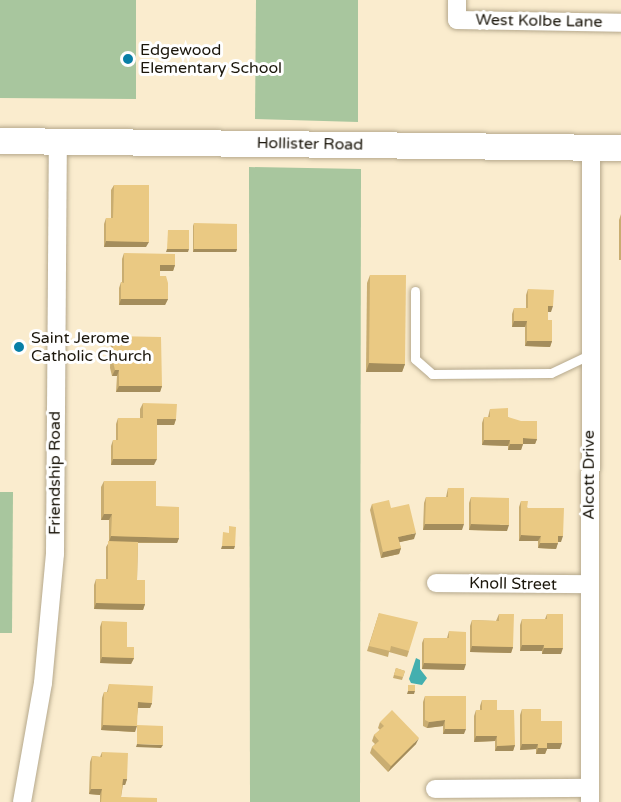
<!DOCTYPE html>
<style>
body{margin:0}
#map{position:relative;width:621px;height:802px;overflow:hidden;background:#faecce;font-family:"Varela Round",sans-serif}
div>[style]{position:absolute}
.green>*{inset:0;background:#a8c69e}
.water>*{inset:0;background:#44afaf}
.roads{filter:drop-shadow(0 0 2px #b5a88c) drop-shadow(0 0 2px #b5a88c)}
.lane>*{height:9px;margin:-4.5px;padding:0 4.5px;transform-origin:4.5px;border-radius:4.5px;background:#fff}
.street>*{height:18px;margin:-9px;padding:0 9px;transform-origin:9px;border-radius:9px;background:#fff}
.secondary>*{height:26px;margin:-13px;padding:0 13px;transform-origin:13px;border-radius:13px;background:#fff}
.wall>*{inset:0;background:#c9ad71}
.shaded-wall>*{inset:0;background:#a48d5c}
.building>*{inset:0;background:#eac983}
.dots>*{width:16px;height:16px;translate:-50% -50%;box-sizing:border-box;border:3px solid #fff;border-radius:50%}
span{translate:-50% -50%;white-space:nowrap;text-align:center;line-height:1.15;-webkit-text-stroke:6px #fff;paint-order:stroke}
.street-label{font-size:16px;color:#1b160b}
.poi-label{font-size:16px;color:#1b160b}
.left{translate:0 -50%;text-align:left}
</style>
<div id="map">
<div class="green">
<div style="clip-path:polygon(0 0,136px 0,136px 99px,0 98px)"></div>
<div style="clip-path:polygon(256px 0,358px 0,358px 122px,255px 119px)"></div>
<div style="clip-path:polygon(249px 167px,361px 169px,360px 802px,250px 802px)"></div>
<div style="clip-path:polygon(0 492px,13px 492px,12px 633px,0 633px)"></div>
</div>
<div class="water">
<div style="clip-path:polygon(416px 658px,420px 660px,420px 669px,427px 678px,422px 685px,411px 683px,409px 679px)"></div>
</div>
<div class="roads">
<div class="lane">
<div style="left:415px;top:291px;width:68px;rotate:90deg"></div>
<div style="left:415px;top:359px;width:23px;rotate:41deg"></div>
<div style="left:432px;top:374px;width:119px;rotate:-0.5deg"></div>
<div style="left:551px;top:373px;width:42px;rotate:-25.3deg"></div>
</div>
<div class="street">
<div style="left:457px;top:0;width:20px;rotate:90deg"></div>
<div style="left:457px;top:20px;width:164px;rotate:1deg"></div>
<div style="left:436px;top:583px;width:153px;rotate:0.4deg"></div>
<div style="left:435px;top:789px;width:155px;rotate:-0.4deg"></div>
<div style="left:22px;top:802px;width:121px;rotate:-80deg"></div>
<div style="left:43px;top:683px;width:130px;rotate:-84.7deg"></div>
<div style="left:55px;top:554px;width:412px;rotate:-89.6deg"></div>
<div style="left:590px;top:802px;width:655px;rotate:-89.91deg"></div>
</div>
<div class="secondary">
<div style="left:0;top:141px;width:621px;rotate:0.65deg"></div>
</div>
</div>
<div class="wall">
<div style="clip-path:polygon(114px 185px,146px 247px,104px 247px,104px 224px,106px 218px,111px 218px,111px 190px)"></div>
<div style="clip-path:polygon(621px 214px,621px 260px,619px 260px,619px 220px)"></div>
<div style="clip-path:polygon(194px 223px,237px 249px,236px 252px,193px 252px,193px 226px)"></div>
<div style="clip-path:polygon(124px 253px,175px 265px,173px 271px,160px 271px,160px 276px,168px 299px,165px 305px,119px 305px,119px 288px,121px 282px,122px 282px,122px 259px)"></div>
<div style="clip-path:polygon(370px 275px,405px 364px,402px 372px,366px 372px,367px 283px)"></div>
<div style="clip-path:polygon(528px 289px,551px 312px,548px 312px,548px 320px,552px 341px,550px 347px,525px 346px,525px 327px,512px 327px,512px 314px,514px 308px,526px 308px,526px 295px)"></div>
<div style="clip-path:polygon(113px 336px,162px 386px,160px 392px,116px 392px,117px 376px,112px 376px,110px 368px,111px 342px)"></div>
<div style="clip-path:polygon(143px 403px,176px 419px,174px 425px,157px 425px,154px 465px,111px 465px,111px 446px,113px 440px,116px 440px,116px 424px,118px 418px,140px 418px,140px 409px)"></div>
<div style="clip-path:polygon(490px 409px,508px 417px,537px 439px,535px 444px,523px 444px,521px 450px,508px 450px,508px 446px,482px 445px,482px 423px,484px 417px,488px 417px)"></div>
<div style="clip-path:polygon(104px 481px,156px 506px,179px 538px,177px 543px,138px 543px,137px 580px,145px 604px,143px 610px,94px 609px,94px 585px,96px 579px,106px 579px,106px 547px,109px 542px,109px 520px,101px 520px,101px 487px)"></div>
<div style="clip-path:polygon(448px 488px,462px 530px,423px 530px,424px 503px,426px 497px,446px 497px)"></div>
<div style="clip-path:polygon(471px 497px,507px 531px,469px 530px,469px 503px)"></div>
<div style="clip-path:polygon(521px 501px,561px 542px,558px 542px,556px 549px,538px 548px,538px 541px,519px 541px,519px 507px)"></div>
<div style="clip-path:polygon(372px 504px,391px 508px,414px 539px,399px 542px,401px 548px,399px 554px,381px 558px,370px 510px)"></div>
<div style="clip-path:polygon(379px 613px,409px 651px,407px 657px,389px 652px,388px 657px,367px 651px)"></div>
<div style="clip-path:polygon(499px 614px,513px 647px,511px 653px,470px 652px,470px 626px,472px 620px,496px 621px)"></div>
<div style="clip-path:polygon(547px 614px,561px 654px,542px 654px,542px 651px,520px 651px,520px 625px,522px 619px,545px 619px)"></div>
<div style="clip-path:polygon(102px 621px,134px 658px,131px 664px,100px 663px,100px 627px)"></div>
<div style="clip-path:polygon(449px 631px,464px 670px,422px 669px,422px 643px,424px 638px,447px 638px)"></div>
<div style="clip-path:polygon(396px 668px,405px 671px,402px 680px,393px 678px)"></div>
<div style="clip-path:polygon(109px 684px,152px 703px,150px 708px,138px 708px,135px 732px,101px 730px,102px 698px,104px 692px,107px 692px)"></div>
<div style="clip-path:polygon(425px 696px,464px 734px,443px 734px,443px 726px,427px 728px,423px 726px,423px 702px)"></div>
<div style="clip-path:polygon(482px 700px,497px 710px,515px 745px,513px 751px,495px 751px,495px 741px,474px 742px,474px 716px,476px 710px,480px 710px,480px 706px)"></div>
<div style="clip-path:polygon(522px 709px,541px 721px,560px 749px,547px 749px,545px 754px,536px 754px,536px 749px,520px 750px,520px 715px)"></div>
<div style="clip-path:polygon(380px 722px,416px 744px,388px 772px,370px 753px,372px 747px,375px 744px,372px 741px,374px 735px,380px 730px,378px 728px)"></div>
<div style="clip-path:polygon(102px 752px,127px 779px,125px 785px,123px 785px,121px 797px,157px 802px,100px 802px,100px 795px,89px 794px,90px 762px,92px 756px,100px 757px)"></div>
</div>
<div class="shaded-wall">
<div style="clip-path:polygon(106px 241px,149px 242px,146px 247px,104px 247px)"></div>
<div style="clip-path:polygon(167px 249px,189px 249px,188px 252px,166px 252px)"></div>
<div style="clip-path:polygon(194px 249px,237px 249px,236px 252px,193px 252px)"></div>
<div style="clip-path:polygon(160px 265px,175px 265px,173px 271px,158px 271px)"></div>
<div style="clip-path:polygon(121px 299px,168px 299px,165px 305px,119px 305px)"></div>
<div style="clip-path:polygon(548px 306px,553px 306px,551px 312px,545px 312px)"></div>
<div style="clip-path:polygon(514px 321px,527px 321px,525px 327px,512px 327px)"></div>
<div style="clip-path:polygon(527px 341px,552px 341px,550px 347px,525px 346px)"></div>
<div style="clip-path:polygon(369px 363px,405px 364px,402px 372px,366px 372px)"></div>
<div style="clip-path:polygon(115px 370px,119px 370px,117px 376px,112px 376px)"></div>
<div style="clip-path:polygon(119px 386px,162px 386px,160px 392px,116px 392px)"></div>
<div style="clip-path:polygon(157px 419px,176px 419px,174px 425px,155px 425px)"></div>
<div style="clip-path:polygon(523px 438px,537px 439px,535px 444px,523px 444px,521px 450px,508px 450px,510px 444px)"></div>
<div style="clip-path:polygon(484px 440px,510px 440px,508px 446px,482px 445px)"></div>
<div style="clip-path:polygon(113px 459px,157px 459px,154px 465px,111px 465px)"></div>
<div style="clip-path:polygon(104px 514px,112px 514px,109px 520px,101px 520px)"></div>
<div style="clip-path:polygon(425px 524px,464px 524px,462px 530px,423px 530px)"></div>
<div style="clip-path:polygon(471px 524px,509px 525px,507px 531px,469px 530px)"></div>
<div style="clip-path:polygon(416px 533px,414px 539px,396px 543px,398px 537px)"></div>
<div style="clip-path:polygon(521px 535px,541px 536px,538px 541px,519px 541px)"></div>
<div style="clip-path:polygon(111px 536px,179px 538px,177px 543px,109px 542px)"></div>
<div style="clip-path:polygon(558px 536px,563px 536px,561px 542px,556px 542px)"></div>
<div style="clip-path:polygon(540px 543px,558px 543px,556px 549px,538px 548px)"></div>
<div style="clip-path:polygon(222px 546px,235px 546px,234px 549px,221px 549px)"></div>
<div style="clip-path:polygon(401px 548px,399px 554px,381px 558px,383px 552px)"></div>
<div style="clip-path:polygon(96px 603px,145px 604px,143px 610px,94px 609px)"></div>
<div style="clip-path:polygon(522px 645px,544px 645px,542px 651px,520px 651px)"></div>
<div style="clip-path:polygon(472px 646px,513px 647px,511px 653px,470px 652px)"></div>
<div style="clip-path:polygon(544px 648px,563px 648px,561px 654px,542px 654px)"></div>
<div style="clip-path:polygon(102px 657px,134px 658px,131px 664px,100px 663px)"></div>
<div style="clip-path:polygon(424px 663px,466px 664px,464px 670px,422px 669px)"></div>
<div style="clip-path:polygon(408px 691px,415px 691px,414px 694px,407px 694px)"></div>
<div style="clip-path:polygon(138px 702px,152px 703px,150px 708px,136px 708px)"></div>
<div style="clip-path:polygon(445px 720px,443px 726px,427px 728px,429px 722px)"></div>
<div style="clip-path:polygon(103px 725px,137px 726px,135px 732px,101px 730px)"></div>
<div style="clip-path:polygon(445px 729px,466px 729px,464px 734px,443px 734px)"></div>
<div style="clip-path:polygon(476px 736px,497px 736px,495px 741px,474px 742px)"></div>
<div style="clip-path:polygon(419px 738px,416px 744px,388px 772px,391px 766px)"></div>
<div style="clip-path:polygon(547px 743px,562px 743px,560px 749px,547px 749px,545px 754px,536px 754px,538px 748px)"></div>
<div style="clip-path:polygon(137px 744px,163px 745px,161px 748px,136px 747px)"></div>
<div style="clip-path:polygon(522px 744px,538px 744px,536px 749px,520px 750px)"></div>
<div style="clip-path:polygon(515px 745px,513px 751px,495px 751px,497px 746px)"></div>
<div style="clip-path:polygon(123px 779px,127px 779px,125px 785px,121px 785px)"></div>
<div style="clip-path:polygon(91px 789px,102px 789px,100px 795px,89px 794px)"></div>
</div>
<div class="building">
<div style="clip-path:polygon(114px 185px,149px 185px,149px 242px,106px 241px,106px 218px,113px 218px)"></div>
<div style="clip-path:polygon(194px 223px,237px 224px,237px 249px,194px 249px)"></div>
<div style="clip-path:polygon(168px 230px,189px 230px,189px 249px,167px 249px)"></div>
<div style="clip-path:polygon(124px 253px,175px 254px,175px 265px,160px 265px,160px 276px,166px 276px,168px 283px,168px 299px,121px 299px,121px 282px,124px 283px)"></div>
<div style="clip-path:polygon(370px 275px,406px 275px,405px 364px,369px 363px)"></div>
<div style="clip-path:polygon(528px 289px,554px 290px,553px 306px,548px 306px,548px 320px,552px 320px,552px 341px,527px 341px,527px 321px,514px 321px,514px 308px,528px 308px)"></div>
<div style="clip-path:polygon(113px 336px,161px 337px,162px 386px,119px 386px,119px 370px,115px 370px,113px 362px)"></div>
<div style="clip-path:polygon(143px 403px,177px 404px,176px 419px,157px 419px,157px 459px,113px 459px,113px 440px,118px 440px,118px 418px,143px 418px)"></div>
<div style="clip-path:polygon(508px 408px,508px 417px,521px 421px,537px 421px,537px 439px,523px 438px,523px 444px,510px 444px,510px 440px,484px 440px,484px 417px,490px 417px,490px 409px)"></div>
<div style="clip-path:polygon(104px 481px,156px 481px,156px 506px,179px 507px,179px 538px,111px 536px,112px 514px,104px 514px)"></div>
<div style="clip-path:polygon(448px 488px,464px 488px,464px 524px,425px 524px,426px 497px,448px 497px)"></div>
<div style="clip-path:polygon(471px 497px,509px 498px,509px 525px,471px 524px)"></div>
<div style="clip-path:polygon(389px 500px,391px 508px,409px 504px,416px 533px,398px 537px,401px 548px,383px 552px,372px 504px)"></div>
<div style="clip-path:polygon(521px 501px,528px 501px,527px 508px,564px 508px,563px 536px,558px 536px,558px 543px,540px 543px,541px 536px,521px 535px)"></div>
<div style="clip-path:polygon(229px 526px,236px 527px,235px 546px,222px 546px,223px 532px,229px 533px)"></div>
<div style="clip-path:polygon(108px 541px,138px 542px,137px 580px,145px 580px,145px 604px,96px 603px,96px 579px,108px 579px)"></div>
<div style="clip-path:polygon(379px 613px,418px 622px,409px 651px,391px 646px,390px 651px,369px 646px)"></div>
<div style="clip-path:polygon(499px 614px,514px 614px,513px 647px,472px 646px,472px 620px,499px 621px)"></div>
<div style="clip-path:polygon(547px 614px,563px 614px,563px 648px,544px 648px,544px 645px,522px 645px,522px 619px,547px 619px)"></div>
<div style="clip-path:polygon(102px 621px,127px 622px,127px 647px,134px 647px,134px 658px,102px 657px)"></div>
<div style="clip-path:polygon(449px 631px,466px 632px,466px 664px,424px 663px,424px 638px,449px 638px)"></div>
<div style="clip-path:polygon(396px 668px,405px 671px,403px 677px,394px 675px)"></div>
<div style="clip-path:polygon(109px 684px,153px 686px,152px 703px,138px 702px,137px 726px,103px 725px,104px 692px,108px 692px)"></div>
<div style="clip-path:polygon(408px 685px,415px 685px,415px 691px,408px 691px)"></div>
<div style="clip-path:polygon(425px 696px,466px 696px,466px 729px,445px 729px,445px 720px,429px 722px,425px 720px)"></div>
<div style="clip-path:polygon(482px 700px,497px 700px,497px 710px,514px 710px,515px 745px,497px 746px,497px 736px,476px 736px,476px 710px,482px 710px)"></div>
<div style="clip-path:polygon(522px 709px,541px 709px,541px 721px,562px 721px,562px 743px,547px 743px,547px 748px,538px 748px,538px 744px,522px 744px)"></div>
<div style="clip-path:polygon(392px 710px,419px 738px,391px 766px,372px 747px,379px 741px,374px 735px,384px 726px,380px 722px)"></div>
<div style="clip-path:polygon(137px 725px,163px 726px,163px 745px,137px 744px)"></div>
<div style="clip-path:polygon(102px 752px,128px 753px,127px 779px,123px 779px,121px 797px,157px 798px,157px 802px,101px 802px,102px 789px,91px 789px,92px 756px,102px 757px)"></div>
</div>
<div class="dots">
<div style="left:128px;top:59px;background:#087fa6"></div>
<div style="left:19px;top:347px;background:#087fa6"></div>
</div>
<div class="street-label">
<span style="left:539px;top:21px;rotate:1deg">West Kolbe Lane</span>
<span style="left:310px;top:144px;rotate:1deg">Hollister Road</span>
<span style="left:55px;top:473px;rotate:-90deg">Friendship Road</span>
<span style="left:589px;top:475px;rotate:-90deg">Alcott Drive</span>
<span style="left:513px;top:584px;rotate:1deg">Knoll Street</span>
</div>
<div class="poi-label">
<span class="left" style="left:140px;top:59px">Edgewood<br>Elementary School</span>
<span class="left" style="left:31px;top:347px">Saint Jerome<br>Catholic Church</span>
</div>
</div>
